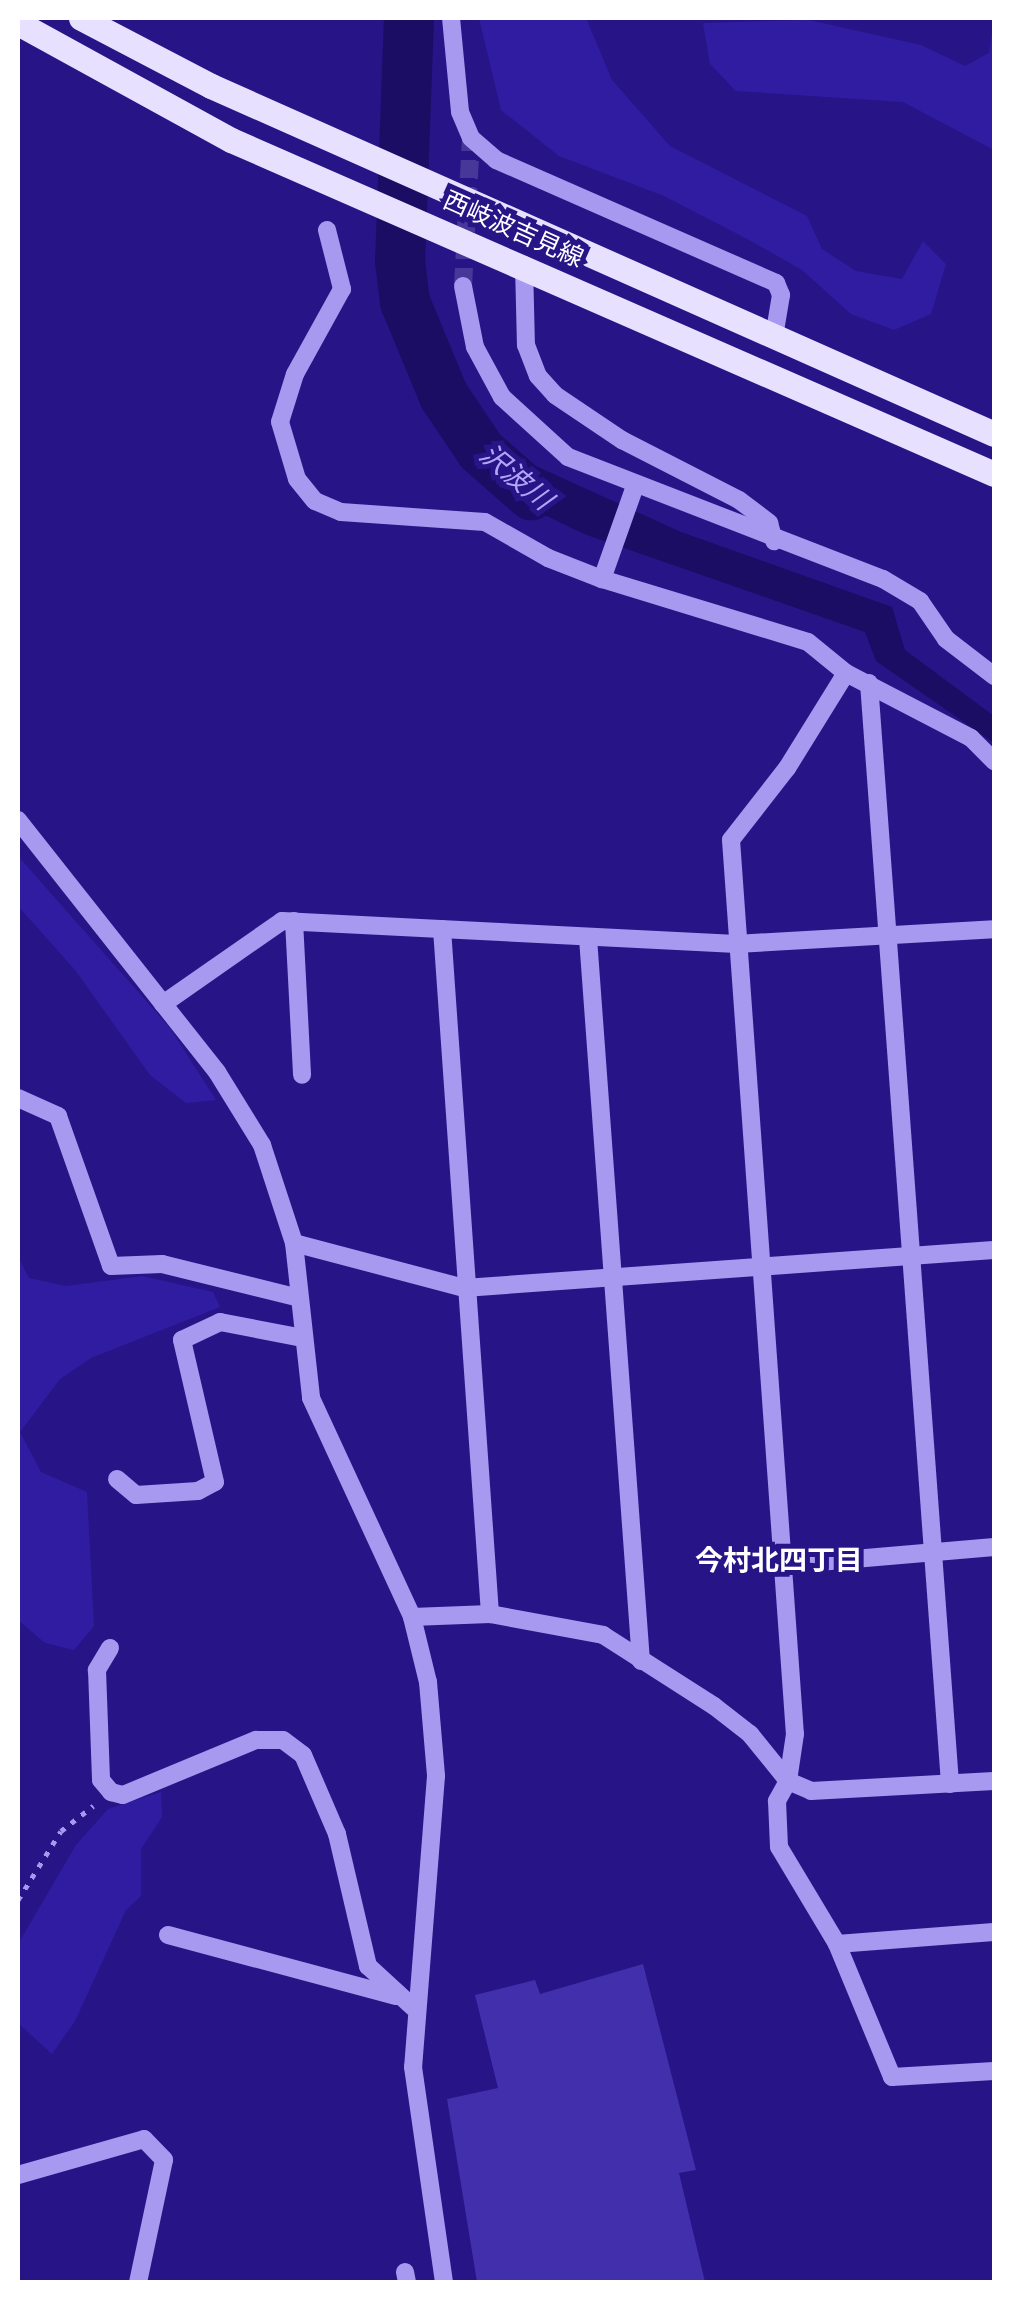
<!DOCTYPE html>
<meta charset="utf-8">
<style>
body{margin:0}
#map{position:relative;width:1012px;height:2300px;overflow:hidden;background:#271487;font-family:Lato,"Noto Sans JP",sans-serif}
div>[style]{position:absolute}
.green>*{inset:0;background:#301ca1}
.water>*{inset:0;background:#1b0c64}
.river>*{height:50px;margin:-25px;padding:0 25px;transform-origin:25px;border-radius:25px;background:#1b0c64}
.building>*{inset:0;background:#422fac}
.minor-tunnel>*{height:18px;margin-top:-9px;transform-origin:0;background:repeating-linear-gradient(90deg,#473799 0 18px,transparent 0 27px)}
.path>*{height:5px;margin-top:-2.5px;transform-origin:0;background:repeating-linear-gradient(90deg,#a699ef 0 5px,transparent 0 13px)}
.minor>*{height:18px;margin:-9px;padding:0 9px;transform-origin:9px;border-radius:9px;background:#a699ef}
.major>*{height:25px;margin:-12.5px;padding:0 12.5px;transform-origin:12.5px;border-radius:12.5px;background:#e7e1ff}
span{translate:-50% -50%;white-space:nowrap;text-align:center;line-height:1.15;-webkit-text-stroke:10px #271487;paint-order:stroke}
.street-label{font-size:25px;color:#fff}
.water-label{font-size:28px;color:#b0a5f7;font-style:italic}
.neighbourhood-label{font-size:28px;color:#fff;font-weight:700}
.frame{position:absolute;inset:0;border:20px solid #fff;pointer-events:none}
</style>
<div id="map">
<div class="green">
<div style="clip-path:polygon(479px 18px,586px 18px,612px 80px,670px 146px,807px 216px,822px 249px,856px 271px,902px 279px,923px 241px,946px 264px,931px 314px,894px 330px,851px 314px,802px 270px,751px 241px,664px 196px,559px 156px,501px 110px)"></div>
<div style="clip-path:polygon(994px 18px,994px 150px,903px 102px,736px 91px,710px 64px,703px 23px,809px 20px,921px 45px,965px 66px,989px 53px)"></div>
<div style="clip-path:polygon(18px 856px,170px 1028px,216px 1100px,186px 1103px,150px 1075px,75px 970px,18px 906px)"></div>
<div style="clip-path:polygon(18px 1257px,29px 1278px,66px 1286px,142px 1276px,213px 1292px,220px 1307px,91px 1358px,60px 1379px,20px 1432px,41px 1472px,87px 1492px,94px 1626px,74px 1650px,45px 1643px,18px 1620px)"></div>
<div style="clip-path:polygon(161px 1792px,162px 1817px,141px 1849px,141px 1896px,126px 1910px,75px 2021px,52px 2054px,18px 2023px,18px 1944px,76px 1845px,108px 1809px)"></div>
</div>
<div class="water">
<div style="clip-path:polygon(481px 451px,525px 461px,681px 532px,892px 607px,905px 650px,994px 716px,994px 743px,876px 661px,865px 632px,584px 534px,530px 508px)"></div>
</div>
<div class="river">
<div style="left:409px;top:18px;width:243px;rotate:92.1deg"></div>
<div style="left:400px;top:261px;width:41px;rotate:83deg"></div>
<div style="left:405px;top:302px;width:102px;rotate:67.5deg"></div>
<div style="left:444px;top:396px;width:66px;rotate:56.1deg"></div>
<div style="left:481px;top:451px;width:67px;rotate:41.3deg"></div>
</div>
<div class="building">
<div style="clip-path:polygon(643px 1964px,696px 2170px,679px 2173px,705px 2282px,477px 2282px,447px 2099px,498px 2088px,475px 1995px,535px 1980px,540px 1994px)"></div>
</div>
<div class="minor-tunnel">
<div style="left:463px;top:286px;width:148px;rotate:-86.9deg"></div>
</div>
<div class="path">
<div style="left:18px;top:1900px;width:81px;rotate:-58.1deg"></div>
<div style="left:61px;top:1831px;width:41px;rotate:-38deg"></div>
</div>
<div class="minor">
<div style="left:451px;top:18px;width:94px;rotate:84.5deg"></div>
<div style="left:460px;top:112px;width:28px;rotate:67deg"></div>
<div style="left:471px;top:138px;width:33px;rotate:41deg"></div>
<div style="left:496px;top:160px;width:306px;rotate:23.7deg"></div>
<div style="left:776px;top:283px;width:13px;rotate:67deg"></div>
<div style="left:781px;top:295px;width:43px;rotate:99.5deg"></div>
<div style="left:327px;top:230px;width:61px;rotate:75.7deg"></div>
<div style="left:342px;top:289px;width:97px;rotate:118.9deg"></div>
<div style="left:295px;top:374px;width:50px;rotate:107.4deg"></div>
<div style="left:280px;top:422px;width:59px;rotate:73.4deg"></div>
<div style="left:297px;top:479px;width:28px;rotate:51deg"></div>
<div style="left:315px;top:501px;width:28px;rotate:23deg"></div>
<div style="left:341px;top:512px;width:144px;rotate:4deg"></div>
<div style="left:485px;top:522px;width:73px;rotate:29.7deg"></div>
<div style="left:548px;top:558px;width:58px;rotate:21.3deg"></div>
<div style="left:524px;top:265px;width:80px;rotate:88.6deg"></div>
<div style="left:526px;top:345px;width:33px;rotate:69deg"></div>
<div style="left:538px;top:376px;width:25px;rotate:48deg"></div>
<div style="left:555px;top:395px;width:81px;rotate:33.9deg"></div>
<div style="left:622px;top:440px;width:131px;rotate:27.1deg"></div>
<div style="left:739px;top:500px;width:38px;rotate:37deg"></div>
<div style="left:769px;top:523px;width:19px;rotate:74deg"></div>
<div style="left:463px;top:286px;width:62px;rotate:78.9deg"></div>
<div style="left:475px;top:347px;width:57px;rotate:61.6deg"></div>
<div style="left:502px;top:397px;width:89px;rotate:42.3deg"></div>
<div style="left:568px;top:457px;width:338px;rotate:21.2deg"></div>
<div style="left:883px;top:579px;width:43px;rotate:30.7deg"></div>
<div style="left:920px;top:601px;width:46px;rotate:55.6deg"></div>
<div style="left:946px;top:639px;width:61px;rotate:37.6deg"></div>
<div style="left:635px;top:486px;width:99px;rotate:109.5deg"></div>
<div style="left:602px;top:579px;width:215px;rotate:17deg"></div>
<div style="left:808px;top:642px;width:49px;rotate:39.2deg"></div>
<div style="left:846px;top:673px;width:141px;rotate:27.5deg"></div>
<div style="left:971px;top:738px;width:33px;rotate:45deg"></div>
<div style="left:846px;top:673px;width:112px;rotate:121.8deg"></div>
<div style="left:787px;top:768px;width:91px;rotate:127.9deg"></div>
<div style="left:731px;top:840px;width:896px;rotate:85.91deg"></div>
<div style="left:795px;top:1734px;width:48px;rotate:98.5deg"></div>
<div style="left:788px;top:1781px;width:25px;rotate:23deg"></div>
<div style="left:811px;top:1791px;width:183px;rotate:-3.1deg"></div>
<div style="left:869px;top:683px;width:1104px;rotate:85.79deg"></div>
<div style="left:18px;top:820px;width:321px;rotate:51.7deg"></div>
<div style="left:217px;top:1072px;width:86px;rotate:58.3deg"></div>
<div style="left:262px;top:1145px;width:103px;rotate:71.9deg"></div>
<div style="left:294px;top:1243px;width:156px;rotate:83.7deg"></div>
<div style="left:311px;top:1398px;width:241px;rotate:65.2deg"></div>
<div style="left:412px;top:1617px;width:67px;rotate:76.2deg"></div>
<div style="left:428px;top:1682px;width:94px;rotate:85.1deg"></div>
<div style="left:436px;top:1776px;width:292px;rotate:94.5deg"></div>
<div style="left:413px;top:2067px;width:217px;rotate:81.8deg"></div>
<div style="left:294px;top:921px;width:154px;rotate:87deg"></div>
<div style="left:442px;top:929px;width:687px;rotate:85.99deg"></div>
<div style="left:588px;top:938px;width:725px;rotate:85.81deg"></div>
<div style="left:163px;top:1004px;width:145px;rotate:-34.9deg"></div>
<div style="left:282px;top:921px;width:455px;rotate:2.9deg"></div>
<div style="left:736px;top:944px;width:258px;rotate:-3.3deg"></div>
<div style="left:18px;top:1098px;width:44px;rotate:24.2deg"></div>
<div style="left:58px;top:1116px;width:159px;rotate:70.5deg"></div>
<div style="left:111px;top:1266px;width:51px;rotate:-2.2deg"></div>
<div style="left:162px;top:1264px;width:141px;rotate:13.9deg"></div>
<div style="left:294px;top:1243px;width:176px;rotate:14.8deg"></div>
<div style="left:464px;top:1288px;width:531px;rotate:-4.1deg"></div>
<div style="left:117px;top:1479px;width:25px;rotate:40deg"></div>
<div style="left:136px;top:1495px;width:62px;rotate:-3.7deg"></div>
<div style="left:198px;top:1491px;width:19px;rotate:-28deg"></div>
<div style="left:215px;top:1482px;width:146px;rotate:-103.1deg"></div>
<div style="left:182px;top:1340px;width:42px;rotate:-25.3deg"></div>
<div style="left:220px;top:1322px;width:85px;rotate:10.9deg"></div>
<div style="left:784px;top:1565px;width:211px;rotate:-4.9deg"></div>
<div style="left:412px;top:1617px;width:78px;rotate:-2.2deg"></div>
<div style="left:490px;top:1614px;width:115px;rotate:10.5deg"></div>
<div style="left:603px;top:1635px;width:132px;rotate:32.6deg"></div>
<div style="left:714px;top:1706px;width:46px;rotate:37.9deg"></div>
<div style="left:750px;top:1734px;width:60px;rotate:51deg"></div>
<div style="left:788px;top:1781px;width:23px;rotate:119deg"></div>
<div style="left:777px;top:1801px;width:46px;rotate:87.5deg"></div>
<div style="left:779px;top:1847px;width:113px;rotate:59.1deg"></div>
<div style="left:837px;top:1944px;width:157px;rotate:-4.4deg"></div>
<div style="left:110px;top:1648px;width:26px;rotate:121deg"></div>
<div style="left:97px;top:1670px;width:110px;rotate:87.9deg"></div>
<div style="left:101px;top:1780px;width:16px;rotate:50deg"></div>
<div style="left:111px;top:1792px;width:12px;rotate:14deg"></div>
<div style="left:123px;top:1795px;width:144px;rotate:-22.5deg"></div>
<div style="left:256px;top:1740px;width:27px"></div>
<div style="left:283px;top:1740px;width:25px;rotate:37deg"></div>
<div style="left:303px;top:1755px;width:86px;rotate:66.7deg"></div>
<div style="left:337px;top:1834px;width:136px;rotate:76.8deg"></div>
<div style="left:368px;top:1966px;width:62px;rotate:42.4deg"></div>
<div style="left:168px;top:1935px;width:236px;rotate:15deg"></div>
<div style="left:837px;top:1944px;width:144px;rotate:67.5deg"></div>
<div style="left:892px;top:2077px;width:102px;rotate:-3.4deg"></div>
<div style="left:18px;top:2175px;width:131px;rotate:-15.9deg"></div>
<div style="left:144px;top:2139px;width:29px;rotate:46deg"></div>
<div style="left:164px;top:2160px;width:125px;rotate:102deg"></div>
<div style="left:405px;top:2272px;width:10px;rotate:79deg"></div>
</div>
<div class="major">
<div style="left:81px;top:18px;width:147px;rotate:27.6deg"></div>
<div style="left:211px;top:86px;width:857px;rotate:23.96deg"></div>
<div style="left:18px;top:23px;width:243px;rotate:28.8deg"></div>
<div style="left:231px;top:140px;width:833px;rotate:23.64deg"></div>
</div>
<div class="street-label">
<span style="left:514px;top:228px;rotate:24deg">西岐波吉見線</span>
</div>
<div class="water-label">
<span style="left:517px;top:476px;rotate:40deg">沢波川</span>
</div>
<div class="neighbourhood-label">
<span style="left:779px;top:1559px">今村北四丁目</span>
</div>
<div class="frame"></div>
</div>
